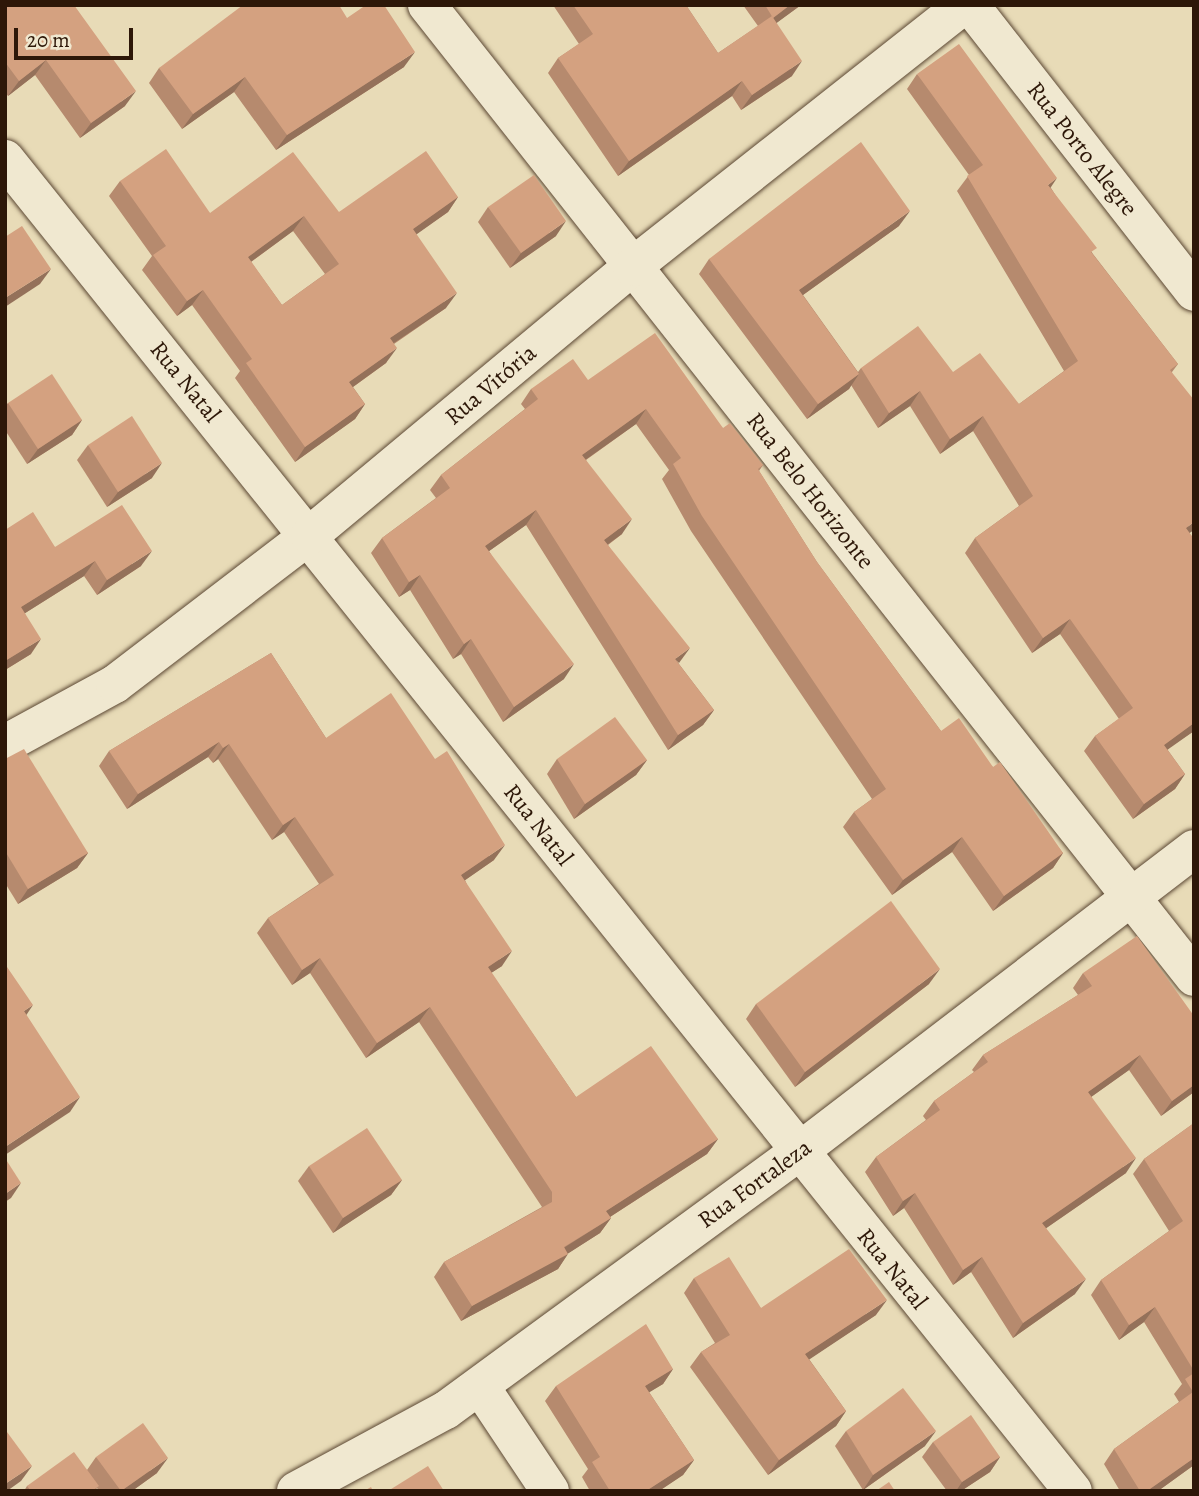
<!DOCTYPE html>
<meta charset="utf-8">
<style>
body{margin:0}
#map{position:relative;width:1199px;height:1496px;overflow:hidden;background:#e8dbb7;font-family:Alegreya,serif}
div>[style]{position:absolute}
.roads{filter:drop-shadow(0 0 2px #5c4834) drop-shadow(0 0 2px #5c4834)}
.street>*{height:38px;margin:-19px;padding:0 19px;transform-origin:19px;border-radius:19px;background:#f0e8d0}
.wall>*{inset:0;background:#b68a6e}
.shaded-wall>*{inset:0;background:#94715a}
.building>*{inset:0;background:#d4a180}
span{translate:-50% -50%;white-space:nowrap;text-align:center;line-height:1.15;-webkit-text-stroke:7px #f0e8d0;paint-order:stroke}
.street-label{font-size:24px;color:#2d1708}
.frame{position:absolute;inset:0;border:7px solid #2d1708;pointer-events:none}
.scale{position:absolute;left:14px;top:28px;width:119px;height:32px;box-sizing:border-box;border:4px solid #2d1708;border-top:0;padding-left:9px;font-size:21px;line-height:24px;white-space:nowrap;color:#2d1708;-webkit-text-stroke:5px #f0e8d0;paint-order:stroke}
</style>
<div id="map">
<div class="roads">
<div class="street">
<div style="left:427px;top:5px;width:1238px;rotate:51.72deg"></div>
<div style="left:970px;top:5px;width:364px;rotate:52deg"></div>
<div style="left:5px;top:159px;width:1707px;rotate:51.28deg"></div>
<div style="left:5px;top:744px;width:125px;rotate:-28.6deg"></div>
<div style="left:115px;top:684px;width:245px;rotate:-37.4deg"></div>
<div style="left:310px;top:535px;width:419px;rotate:-39.8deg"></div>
<div style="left:632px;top:267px;width:423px;rotate:-38.3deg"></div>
<div style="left:480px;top:1386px;width:126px;rotate:56.3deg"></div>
<div style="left:296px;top:1491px;width:170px;rotate:-28.4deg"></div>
<div style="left:446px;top:1410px;width:435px;rotate:-36.2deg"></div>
<div style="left:797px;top:1153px;width:500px;rotate:-37.44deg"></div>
</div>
</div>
<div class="wall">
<div style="clip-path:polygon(5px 5px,125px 106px,80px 138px,35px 75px,8px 96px,5px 92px)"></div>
<div style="clip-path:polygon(553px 5px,686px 5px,718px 53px,758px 26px,743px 5px,801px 5px,776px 23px,792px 76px,741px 110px,732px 96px,618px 176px,548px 73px,558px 58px,579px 44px)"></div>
<div style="clip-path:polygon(347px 18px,404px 67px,276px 150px,234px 92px,182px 129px,149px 83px,159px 68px)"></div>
<div style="clip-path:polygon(917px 74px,1051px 188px,1093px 254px,1178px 364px,1172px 372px,1189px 533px,1194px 539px,1194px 731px,1167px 749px,1185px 774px,1175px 789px,1133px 819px,1084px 751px,1095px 736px,1119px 719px,1060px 634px,1032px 653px,965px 553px,975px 538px,1019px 506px,973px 431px,940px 454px,910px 406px,878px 428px,851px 385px,849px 389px,807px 419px,699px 274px,709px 259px,899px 226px,803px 295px,858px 372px,861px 368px,953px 372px,1019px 404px,1064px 371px,957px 191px,969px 175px,907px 89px)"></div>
<div style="clip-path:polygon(evenodd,120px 181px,210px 213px,339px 212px,458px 197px,448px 212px,416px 234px,446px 308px,394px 344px,386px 363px,353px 387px,365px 404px,355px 419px,295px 462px,235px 378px,240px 371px,192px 305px,177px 316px,142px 270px,152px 256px,109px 196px,120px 181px,293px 231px,325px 274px,282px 305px,251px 262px,293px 231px)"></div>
<div style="clip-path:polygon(488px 207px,556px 236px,510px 268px,478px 222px)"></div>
<div style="clip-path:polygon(588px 380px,723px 428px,763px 465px,759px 471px,817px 562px,941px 731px,993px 767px,1063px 853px,1053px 868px,993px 911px,952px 852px,892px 895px,843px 827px,854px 812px,872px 799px,691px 531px,662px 479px,669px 470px,636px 424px,586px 460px,622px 534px,608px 545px,679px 664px,714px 710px,703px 725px,668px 750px,526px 525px,489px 551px,564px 679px,503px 722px,461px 654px,453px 659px,410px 590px,399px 597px,371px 553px,382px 538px,436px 498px,430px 490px,441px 475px,525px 409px,521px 404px,531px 389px)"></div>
<div style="clip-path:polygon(8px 403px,82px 420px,72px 435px,27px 464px,5px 430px,5px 406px)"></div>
<div style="clip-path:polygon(88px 445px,152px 478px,107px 507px,77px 460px)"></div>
<div style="clip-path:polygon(5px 530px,55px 547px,141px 566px,97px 595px,84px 576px,25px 613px,31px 654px,5px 670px)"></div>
<div style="clip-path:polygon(271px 653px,326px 738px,494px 860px,465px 880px,502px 966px,491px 973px,576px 1097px,718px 1139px,707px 1154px,610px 1217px,611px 1218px,600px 1233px,568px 1253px,558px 1269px,461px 1321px,434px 1277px,444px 1262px,542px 1207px,419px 1022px,366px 1058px,310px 973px,292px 985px,257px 933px,268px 918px,319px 884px,284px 832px,272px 840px,218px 759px,213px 763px,208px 757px,127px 809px,99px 766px,109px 751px)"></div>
<div style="clip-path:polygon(5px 759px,88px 853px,77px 868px,18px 904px,5px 883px)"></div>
<div style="clip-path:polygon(557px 759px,647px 760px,636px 775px,574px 819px,547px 774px)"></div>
<div style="clip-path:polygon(1083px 973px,1194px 1016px,1194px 1092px,1161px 1116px,1129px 1070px,1091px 1097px,1126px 1173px,1046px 1228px,1075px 1294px,1013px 1338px,971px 1272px,953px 1285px,904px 1208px,893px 1216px,865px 1172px,876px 1157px,926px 1120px,923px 1116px,934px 1101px,974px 1072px,972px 1070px,983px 1055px,1078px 995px,1073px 988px)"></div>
<div style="clip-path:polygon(929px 984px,795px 1087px,746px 1019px,756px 1004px)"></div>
<div style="clip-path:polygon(1194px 1123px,1194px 1465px,1158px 1491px,1120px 1491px,1104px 1464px,1114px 1449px,1179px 1402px,1174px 1394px,1182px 1384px,1144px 1322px,1119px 1340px,1091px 1295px,1101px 1280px,1169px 1231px,1133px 1174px,1144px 1159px)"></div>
<div style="clip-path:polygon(309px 1166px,402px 1180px,391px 1195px,333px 1233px,298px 1181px)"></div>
<div style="clip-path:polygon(694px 1278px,761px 1308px,876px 1315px,809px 1359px,846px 1411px,836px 1426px,768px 1475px,690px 1367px,701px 1352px,715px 1343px,684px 1293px)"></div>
<div style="clip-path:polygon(673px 1369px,663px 1384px,649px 1392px,694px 1460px,683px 1475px,659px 1491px,590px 1491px,582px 1477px,588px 1469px,545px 1401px,556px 1386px)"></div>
<div style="clip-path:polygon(846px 1431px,925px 1446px,863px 1490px,835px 1446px)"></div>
<div style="clip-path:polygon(933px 1442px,1000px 1457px,990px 1472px,961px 1491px,947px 1491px,922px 1457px)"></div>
<div style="clip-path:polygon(96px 1457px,157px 1473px,132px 1491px,99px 1491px,97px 1488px,95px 1491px,24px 1491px,27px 1486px,87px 1470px)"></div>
</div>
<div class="shaded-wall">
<div style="clip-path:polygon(790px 5px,801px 5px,763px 33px,773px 18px)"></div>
<div style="clip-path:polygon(415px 52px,404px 67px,276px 150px,287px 135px)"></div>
<div style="clip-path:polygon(46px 60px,35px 75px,8px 96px,19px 81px)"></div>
<div style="clip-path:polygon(802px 61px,792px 76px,741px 110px,752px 95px)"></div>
<div style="clip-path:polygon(245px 77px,234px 92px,182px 129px,193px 114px)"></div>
<div style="clip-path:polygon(742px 81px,732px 96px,618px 176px,629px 161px)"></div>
<div style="clip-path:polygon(136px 91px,125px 106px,80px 138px,91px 123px)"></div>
<div style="clip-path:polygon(1057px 178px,1047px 193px,1048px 185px)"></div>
<div style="clip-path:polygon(458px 197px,448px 212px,403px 244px,413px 229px)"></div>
<div style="clip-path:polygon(910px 211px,899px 226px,789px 305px,799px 290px)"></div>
<div style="clip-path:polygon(304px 216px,293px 231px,237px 272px,248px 257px)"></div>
<div style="clip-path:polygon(566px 221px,556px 236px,510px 268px,521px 253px)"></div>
<div style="clip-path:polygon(51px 269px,40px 284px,5px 307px,5px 298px)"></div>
<div style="clip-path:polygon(203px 290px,192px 305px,177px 316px,187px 301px)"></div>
<div style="clip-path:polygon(457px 293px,446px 308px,379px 353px,390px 338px)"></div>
<div style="clip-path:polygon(397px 348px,386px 363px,339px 397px,349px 382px)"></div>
<div style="clip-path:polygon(859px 374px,849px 389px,807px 419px,818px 404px)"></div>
<div style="clip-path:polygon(920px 391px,910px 406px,878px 428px,889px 413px)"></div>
<div style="clip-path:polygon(365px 404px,355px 419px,295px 462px,305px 447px)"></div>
<div style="clip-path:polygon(646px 409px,636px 424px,571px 470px,582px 455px)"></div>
<div style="clip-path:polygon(983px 416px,973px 431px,940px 454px,950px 439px)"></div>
<div style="clip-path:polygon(82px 420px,72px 435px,27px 464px,38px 449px)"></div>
<div style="clip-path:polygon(162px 463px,152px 478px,107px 507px,118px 492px)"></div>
<div style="clip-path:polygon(536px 510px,526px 525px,475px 561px,485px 546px)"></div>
<div style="clip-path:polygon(632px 519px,622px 534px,593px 555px,604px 540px)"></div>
<div style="clip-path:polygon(1194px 522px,1194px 530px,1175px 543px,1186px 528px)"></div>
<div style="clip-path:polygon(152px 551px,141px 566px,97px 595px,107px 580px)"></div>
<div style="clip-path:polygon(95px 561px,84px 576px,11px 622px,21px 607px)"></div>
<div style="clip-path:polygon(420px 575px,410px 590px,399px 597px,409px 582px)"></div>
<div style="clip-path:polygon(1070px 619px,1060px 634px,1032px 653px,1043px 638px)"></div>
<div style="clip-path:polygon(41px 639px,31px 654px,5px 670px,5px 661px)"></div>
<div style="clip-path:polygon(471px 639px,461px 654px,453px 659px,464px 644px)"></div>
<div style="clip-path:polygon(690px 648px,679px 663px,675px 659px)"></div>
<div style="clip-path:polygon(574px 664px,564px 679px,503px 722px,514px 707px)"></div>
<div style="clip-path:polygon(714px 710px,703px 725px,668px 750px,678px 735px)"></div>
<div style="clip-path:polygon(1194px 723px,1194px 731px,1153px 760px,1164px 745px)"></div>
<div style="clip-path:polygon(219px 742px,208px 757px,127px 809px,138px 794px)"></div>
<div style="clip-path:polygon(229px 744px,218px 759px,213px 763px,223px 748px)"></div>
<div style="clip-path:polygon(647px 760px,636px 775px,574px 819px,585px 804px)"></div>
<div style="clip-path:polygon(1185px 774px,1175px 789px,1133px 819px,1144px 804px)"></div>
<div style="clip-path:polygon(295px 817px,284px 832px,272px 840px,283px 825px)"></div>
<div style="clip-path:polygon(962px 837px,952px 852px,892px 895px,903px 880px)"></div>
<div style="clip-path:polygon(505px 845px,494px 860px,451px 890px,461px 875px)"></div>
<div style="clip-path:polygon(88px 853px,77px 868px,18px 904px,28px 889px)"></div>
<div style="clip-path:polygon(1063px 853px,1053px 868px,993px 911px,1004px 896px)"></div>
<div style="clip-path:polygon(512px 951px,502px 966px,477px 982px,488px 967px)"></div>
<div style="clip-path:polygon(320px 958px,310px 973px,292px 985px,302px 970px)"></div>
<div style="clip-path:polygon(940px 969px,929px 984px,795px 1087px,805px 1072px)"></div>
<div style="clip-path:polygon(33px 1005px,23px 1020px,24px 1011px)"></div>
<div style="clip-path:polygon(430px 1007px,419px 1022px,366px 1058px,377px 1043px)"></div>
<div style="clip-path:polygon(1140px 1055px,1129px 1070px,1077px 1107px,1088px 1092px)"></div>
<div style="clip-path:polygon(1194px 1085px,1194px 1092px,1161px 1116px,1172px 1101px)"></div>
<div style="clip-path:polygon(80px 1097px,70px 1112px,5px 1155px,5px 1147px)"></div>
<div style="clip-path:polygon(718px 1139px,707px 1154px,596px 1226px,606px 1211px)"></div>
<div style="clip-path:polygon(1136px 1158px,1126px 1173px,1032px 1238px,1042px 1223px)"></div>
<div style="clip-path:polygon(402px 1180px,391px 1195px,333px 1233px,343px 1218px)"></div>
<div style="clip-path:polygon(21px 1183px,11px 1198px,5px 1202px,5px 1194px)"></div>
<div style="clip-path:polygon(915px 1193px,904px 1208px,893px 1216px,903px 1201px)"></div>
<div style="clip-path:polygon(611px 1218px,600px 1233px,558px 1260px,568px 1254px,558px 1269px,461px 1321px,472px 1306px)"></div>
<div style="clip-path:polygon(982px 1257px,971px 1272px,953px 1285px,963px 1270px)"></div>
<div style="clip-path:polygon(1086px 1279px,1075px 1294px,1013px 1338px,1023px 1323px)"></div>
<div style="clip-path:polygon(887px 1300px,876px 1315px,795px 1369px,805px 1354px)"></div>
<div style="clip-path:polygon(1155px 1307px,1144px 1322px,1119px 1340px,1129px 1325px)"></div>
<div style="clip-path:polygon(673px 1369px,663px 1384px,635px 1401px,645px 1386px)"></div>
<div style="clip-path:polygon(846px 1411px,836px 1426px,768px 1475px,779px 1460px)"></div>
<div style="clip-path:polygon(936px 1431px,925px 1446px,863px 1490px,873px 1475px)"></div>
<div style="clip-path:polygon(1000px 1457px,990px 1472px,961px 1491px,956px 1491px,962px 1482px)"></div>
<div style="clip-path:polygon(168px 1458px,157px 1473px,132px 1491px,121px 1491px)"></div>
<div style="clip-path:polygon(1194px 1458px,1194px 1465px,1158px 1491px,1147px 1491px)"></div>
<div style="clip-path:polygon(694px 1460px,683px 1475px,659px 1491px,646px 1491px)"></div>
<div style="clip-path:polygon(32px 1466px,21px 1481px,7px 1491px,5px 1491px,5px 1484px)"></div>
</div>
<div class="building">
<div style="clip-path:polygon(5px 5px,74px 5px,136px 91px,91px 123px,46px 60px,19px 81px,5px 62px)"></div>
<div style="clip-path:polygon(243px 5px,339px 5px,347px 18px,366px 5px,384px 5px,415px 52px,287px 135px,245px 77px,193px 114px,159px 68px)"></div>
<div style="clip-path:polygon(573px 5px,686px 5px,718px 53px,772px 16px,802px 61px,752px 95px,742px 81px,629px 161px,558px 58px,593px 34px)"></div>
<div style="clip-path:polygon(765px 5px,790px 5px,773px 18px)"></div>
<div style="clip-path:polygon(959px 44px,1057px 178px,1048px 185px,1097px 248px,1091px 252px,1178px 364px,1170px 370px,1194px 400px,1194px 522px,1186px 528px,1194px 539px,1194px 723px,1164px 745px,1185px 774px,1144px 804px,1095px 736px,1133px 708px,1070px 619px,1043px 638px,975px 538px,1033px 496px,983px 416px,950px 439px,920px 391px,889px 413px,861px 368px,918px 326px,953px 372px,980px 353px,1019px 404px,1078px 361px,967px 176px,983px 165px,917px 74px)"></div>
<div style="clip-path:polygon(861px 142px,910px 211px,799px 290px,859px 374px,818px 404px,709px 259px)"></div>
<div style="clip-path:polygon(evenodd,166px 149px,210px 213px,293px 152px,339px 212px,426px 151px,458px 197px,413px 229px,457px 293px,390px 338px,397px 348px,349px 382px,365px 404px,305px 447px,246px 363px,252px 359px,203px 290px,187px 301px,153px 255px,166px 246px,120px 181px,166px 149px,304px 216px,339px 264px,282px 305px,248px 257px,304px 216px)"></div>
<div style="clip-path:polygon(534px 175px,566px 221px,521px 253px,488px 207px)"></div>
<div style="clip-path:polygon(22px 226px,51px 269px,5px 298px,5px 237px)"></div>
<div style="clip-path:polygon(655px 333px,723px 428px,730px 423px,763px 465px,758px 469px,817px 562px,941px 731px,959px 718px,993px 767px,1000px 762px,1063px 853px,1004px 896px,962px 837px,903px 880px,854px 812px,886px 789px,702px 516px,673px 464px,681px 458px,646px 409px,582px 455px,632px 519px,604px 540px,690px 648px,675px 659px,714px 710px,678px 735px,536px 510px,485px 546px,574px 664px,514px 707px,471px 639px,464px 644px,420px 575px,409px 582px,382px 538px,450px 488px,441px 475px,538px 399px,531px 389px,573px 359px,588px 380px)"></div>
<div style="clip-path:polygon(52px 374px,82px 420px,38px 449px,8px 403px)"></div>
<div style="clip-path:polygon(132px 416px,162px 463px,118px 492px,88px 445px)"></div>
<div style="clip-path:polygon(122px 505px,152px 551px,107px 580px,95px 561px,21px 607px,41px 639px,5px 661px,5px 530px,33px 512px,55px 547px)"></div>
<div style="clip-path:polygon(271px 653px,326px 738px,391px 693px,435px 759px,447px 751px,505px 845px,461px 875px,512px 951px,488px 967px,576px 1097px,651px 1046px,718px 1139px,606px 1211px,611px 1218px,564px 1247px,568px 1254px,472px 1306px,444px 1262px,552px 1202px,552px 1192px,430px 1007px,377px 1043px,320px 958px,302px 970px,268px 918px,334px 875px,295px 817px,283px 825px,229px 744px,223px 748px,219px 742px,138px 794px,109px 751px)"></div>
<div style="clip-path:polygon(615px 717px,647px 760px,585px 804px,557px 759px)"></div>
<div style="clip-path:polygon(24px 749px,88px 853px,28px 889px,5px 851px,5px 759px)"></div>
<div style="clip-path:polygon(891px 901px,940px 969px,805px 1072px,756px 1004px)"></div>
<div style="clip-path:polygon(1137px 936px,1194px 1016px,1194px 1085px,1172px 1101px,1140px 1055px,1088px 1092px,1136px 1158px,1042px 1223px,1086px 1279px,1023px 1323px,982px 1257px,963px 1270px,915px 1193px,903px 1201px,876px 1157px,940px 1110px,934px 1101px,988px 1062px,983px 1055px,1092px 986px,1083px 973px)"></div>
<div style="clip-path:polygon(5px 964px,33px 1005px,24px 1011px,80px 1097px,5px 1147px)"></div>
<div style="clip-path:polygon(1194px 1123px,1194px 1371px,1155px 1307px,1129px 1325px,1101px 1280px,1183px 1221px,1144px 1159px)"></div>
<div style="clip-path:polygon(367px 1128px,402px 1180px,343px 1218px,309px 1166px)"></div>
<div style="clip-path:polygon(5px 1158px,21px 1183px,5px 1194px)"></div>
<div style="clip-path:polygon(849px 1249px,887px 1300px,805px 1354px,846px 1411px,779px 1460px,701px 1352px,730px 1335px,694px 1278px,729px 1257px,761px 1308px)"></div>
<div style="clip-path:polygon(646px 1324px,673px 1369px,645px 1386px,694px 1460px,646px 1491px,610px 1491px,592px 1462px,600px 1457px,556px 1386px)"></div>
<div style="clip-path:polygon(1194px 1373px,1194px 1458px,1147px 1491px,1140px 1491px,1114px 1449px,1193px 1392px,1185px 1379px)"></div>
<div style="clip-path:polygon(903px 1388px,936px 1431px,873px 1475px,846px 1431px)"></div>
<div style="clip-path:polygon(971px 1415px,1000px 1457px,962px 1482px,933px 1442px)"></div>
<div style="clip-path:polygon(143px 1423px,168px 1458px,121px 1491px,96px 1457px)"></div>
<div style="clip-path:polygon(7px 1432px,32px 1466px,5px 1484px,5px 1433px)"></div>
<div style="clip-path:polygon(74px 1452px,99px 1486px,92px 1491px,31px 1491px,27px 1486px)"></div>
<div style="clip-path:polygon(428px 1466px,444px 1491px,388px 1491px)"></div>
<div style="clip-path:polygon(889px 1482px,895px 1491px,876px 1491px)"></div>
<div style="clip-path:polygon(371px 1487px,373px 1491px,364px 1491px)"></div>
</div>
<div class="street-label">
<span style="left:1082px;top:149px;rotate:52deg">Rua Porto Alegre</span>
<span style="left:185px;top:382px;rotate:51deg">Rua Natal</span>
<span style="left:491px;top:385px;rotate:-40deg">Rua Vitória</span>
<span style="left:810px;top:491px;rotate:52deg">Rua Belo Horizonte</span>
<span style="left:538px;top:825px;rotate:52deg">Rua Natal</span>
<span style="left:755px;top:1184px;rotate:-36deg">Rua Fortaleza</span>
<span style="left:892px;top:1269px;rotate:51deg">Rua Natal</span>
</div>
<div class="frame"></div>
<div class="scale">20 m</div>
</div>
